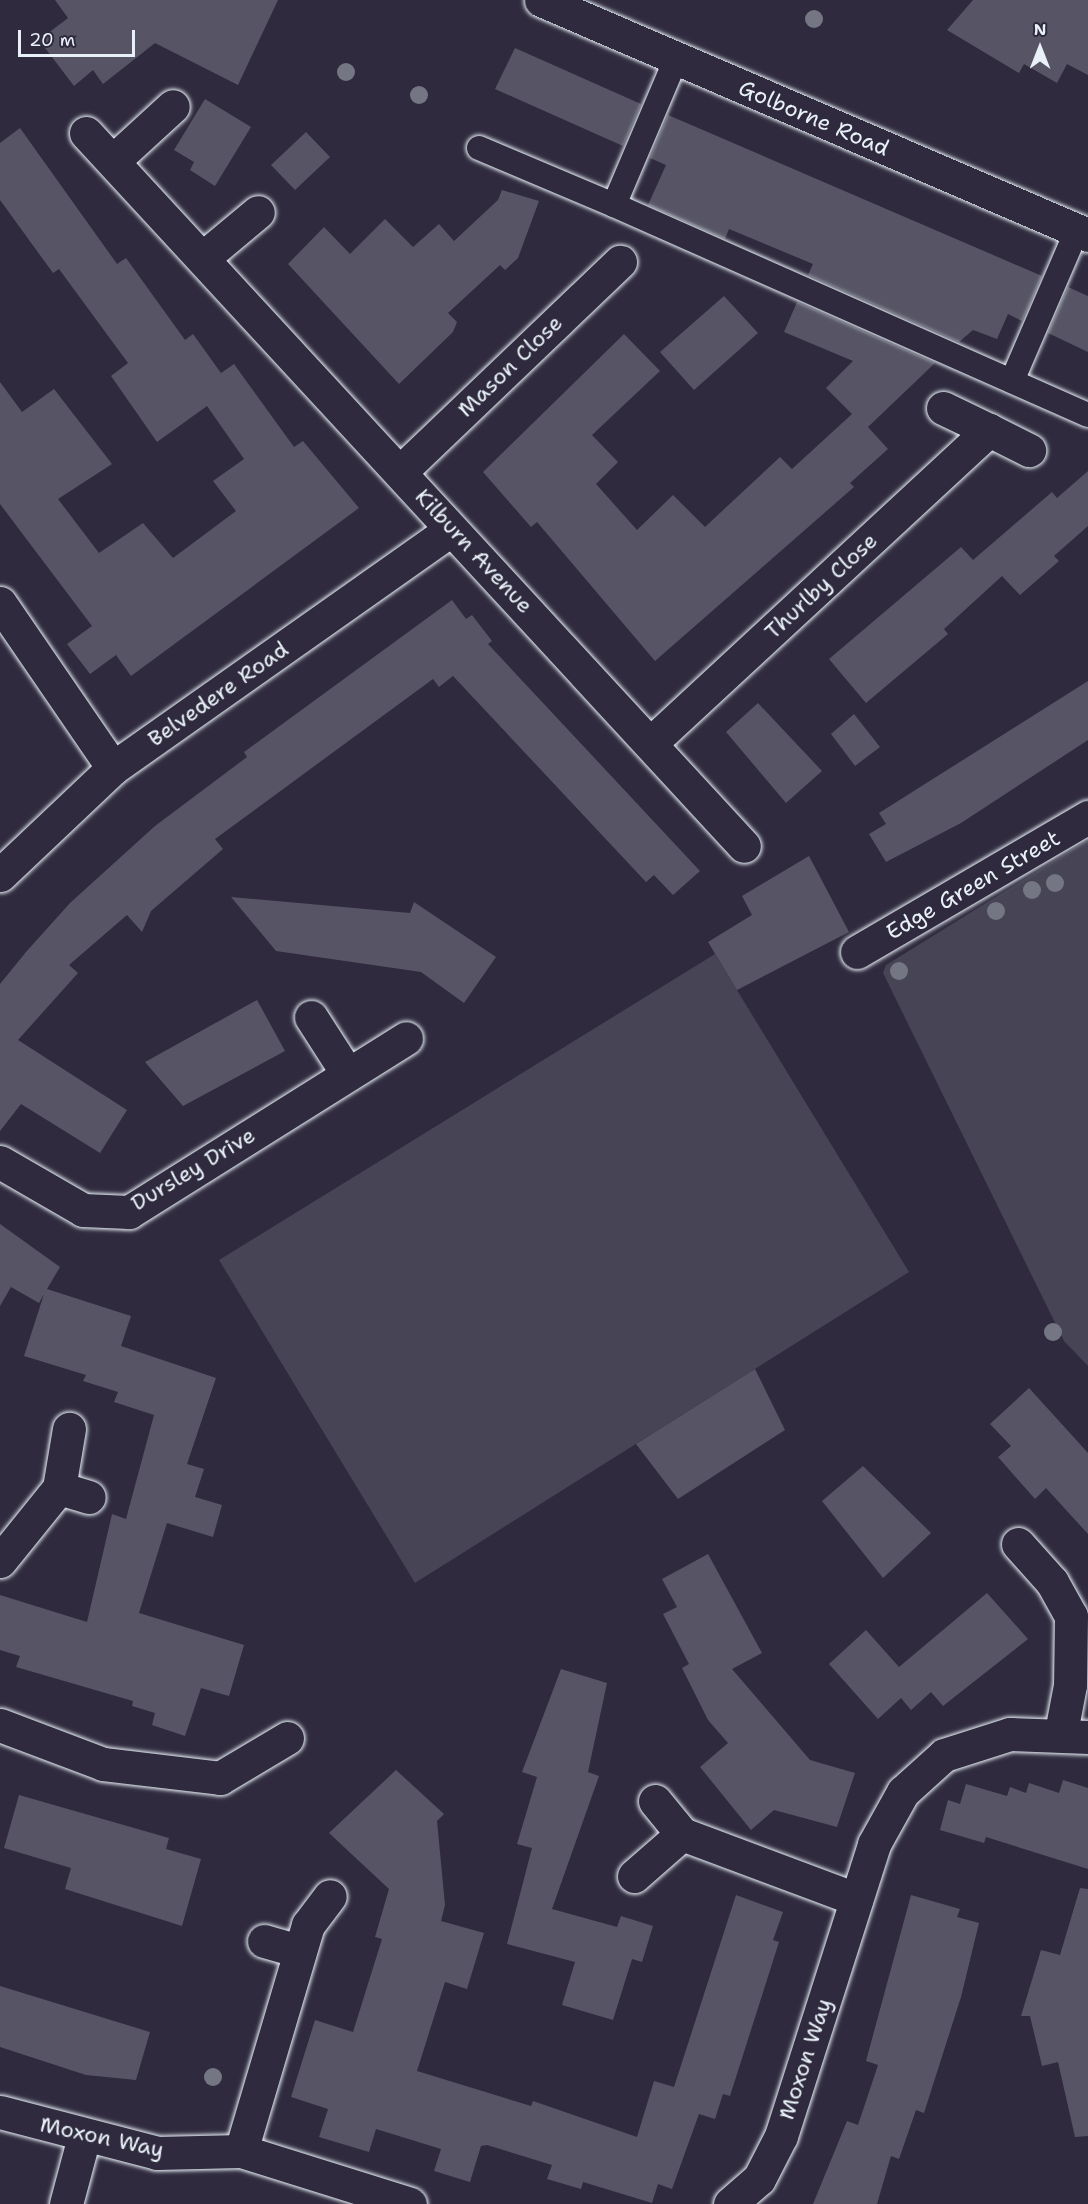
<!DOCTYPE html>
<style>
body{margin:0}
#map{position:relative;width:1088px;height:2204px;overflow:hidden;background:#2f2a3d;font-family:"Shantell Sans",sans-serif}
div>[style]{position:absolute}
.green>*{inset:0;background:#464455}
.building>*{inset:0;background:#575565}
.roads{filter:drop-shadow(0 0 2px #e8f1f8) drop-shadow(0 0 2px #e8f1f8)}
.service>*{height:24px;margin:-12px;padding:0 12px;transform-origin:12px;border-radius:12px;background:#2f2a3d}
.minor>*{height:33px;margin:-16.5px;padding:0 16.5px;transform-origin:16.5px;border-radius:16.5px;background:#2f2a3d}
.secondary>*{height:33px;margin:-16.5px;padding:0 16.5px;transform-origin:16.5px;border-radius:16.5px;background:#2f2a3d}
.trees>*{width:18px;height:18px;margin:-9px;border-radius:50%;background:#757684}
span{translate:-50% -50%;white-space:nowrap;text-align:center;line-height:1.15;-webkit-text-stroke:5px #2f2a3d;paint-order:stroke}
.street-label{font-size:22px;color:#e8f1f8}
.north{position:absolute;left:1010px;top:18px;width:60px;height:60px;-webkit-text-stroke:4px #2f2a3d;paint-order:stroke;rotate:0deg;font-size:16px;font-weight:700;line-height:24px;text-align:center;color:#e8f1f8}
.north::after{content:'';display:block;margin:auto;width:21px;height:27px;background:#e8f1f8;clip-path:polygon(50% 0,100% 100%,50% 72%,0 100%)}
.scale{position:absolute;left:18px;top:30px;width:117px;height:27px;box-sizing:border-box;border:3px solid #e8f1f8;border-top:0;padding-left:8px;font-size:18px;line-height:21px;white-space:nowrap;color:#e8f1f8;-webkit-text-stroke:4px #2f2a3d;paint-order:stroke}
</style>
<div id="map">
<div class="green">
<div style="clip-path:polygon(1088px 840px,1088px 1366px,1064px 1341px,883px 973px,886px 965px)"></div>
<div style="clip-path:polygon(715px 954px,909px 1272px,415px 1583px,219px 1260px)"></div>
</div>
<div class="building">
<div style="clip-path:polygon(55px 0,278px 0,238px 85px,155px 43px,103px 84px,93px 70px,74px 86px,39px 40px,68px 18px)"></div>
<div style="clip-path:polygon(973px 0,1088px 0,1088px 75px,1067px 64px,1057px 83px,1024px 64px,1019px 73px,947px 30px)"></div>
<div style="clip-path:polygon(515px 48px,641px 104px,623px 146px,495px 89px)"></div>
<div style="clip-path:polygon(205px 99px,251px 127px,215px 186px,190px 170px,194px 162px,174px 150px)"></div>
<div style="clip-path:polygon(668px 115px,1042px 276px,1022px 321px,1008px 314px,997px 339px,973px 330px,959px 342px,808px 275px,813px 264px,729px 229px,725px 239px,648px 205px,666px 165px,650px 158px)"></div>
<div style="clip-path:polygon(20px 128px,117px 264px,126px 258px,185px 340px,193px 334px,221px 373px,234px 364px,294px 447px,303px 441px,359px 508px,131px 676px,116px 655px,90px 674px,67px 644px,92px 626px,0 504px,0 382px,22px 412px,54px 389px,112px 464px,58px 499px,99px 553px,143px 523px,173px 558px,236px 511px,213px 481px,244px 459px,207px 406px,157px 442px,111px 376px,128px 363px,59px 269px,53px 273px,0 200px,0 143px)"></div>
<div style="clip-path:polygon(306px 132px,330px 157px,295px 190px,271px 165px)"></div>
<div style="clip-path:polygon(502px 190px,539px 201px,518px 258px,505px 270px,500px 265px,448px 313px,457px 322px,453px 332px,399px 384px,288px 264px,324px 227px,350px 254px,385px 219px,413px 247px,439px 224px,454px 241px,498px 200px)"></div>
<div style="clip-path:polygon(1068px 287px,1088px 296px,1088px 352px,1048px 333px)"></div>
<div style="clip-path:polygon(724px 296px,758px 333px,694px 390px,660px 352px)"></div>
<div style="clip-path:polygon(797px 302px,935px 363px,868px 427px,888px 449px,850px 483px,854px 487px,655px 661px,537px 522px,531px 527px,483px 472px,624px 334px,660px 371px,592px 435px,618px 462px,596px 484px,637px 530px,673px 495px,705px 527px,780px 457px,792px 469px,852px 414px,826px 388px,853px 361px,784px 332px)"></div>
<div style="clip-path:polygon(1088px 471px,1088px 526px,1054px 556px,1059px 561px,1020px 595px,1002px 576px,944px 629px,948px 634px,866px 703px,829px 659px,961px 547px,973px 560px,1052px 492px,1057px 498px)"></div>
<div style="clip-path:polygon(452px 600px,466px 619px,472px 615px,492px 641px,488px 644px,700px 871px,673px 895px,654px 875px,646px 882px,453px 676px,439px 687px,433px 679px,215px 839px,223px 849px,151px 911px,142px 932px,127px 915px,69px 965px,78px 973px,18px 1040px,127px 1110px,100px 1153px,21px 1104px,0 1131px,0 984px,26px 952px,70px 903px,155px 826px,247px 757px,244px 752px)"></div>
<div style="clip-path:polygon(1088px 681px,1088px 740px,961px 823px,886px 862px,869px 834px,886px 824px,879px 813px)"></div>
<div style="clip-path:polygon(758px 703px,822px 771px,786px 803px,726px 732px)"></div>
<div style="clip-path:polygon(854px 714px,880px 747px,855px 766px,831px 734px)"></div>
<div style="clip-path:polygon(809px 856px,849px 932px,737px 990px,708px 942px,752px 915px,742px 896px)"></div>
<div style="clip-path:polygon(231px 897px,410px 913px,414px 902px,496px 957px,464px 1003px,421px 972px,276px 951px)"></div>
<div style="clip-path:polygon(257px 1000px,285px 1051px,183px 1106px,145px 1062px)"></div>
<div style="clip-path:polygon(0 1224px,60px 1267px,47px 1289px,131px 1316px,121px 1346px,216px 1378px,187px 1464px,204px 1469px,195px 1497px,222px 1505px,213px 1537px,167px 1523px,139px 1613px,244px 1645px,229px 1696px,201px 1688px,185px 1736px,152px 1725px,155px 1713px,132px 1706px,133px 1701px,16px 1667px,20px 1656px,0 1650px,0 1595px,87px 1622px,112px 1514px,126px 1519px,154px 1415px,114px 1402px,118px 1392px,83px 1381px,86px 1375px,24px 1356px,44px 1294px,39px 1303px,11px 1287px,0 1306px)"></div>
<div style="clip-path:polygon(755px 1369px,785px 1430px,678px 1499px,636px 1444px)"></div>
<div style="clip-path:polygon(1029px 1388px,1088px 1453px,1088px 1534px,1046px 1488px,1035px 1499px,998px 1457px,1011px 1446px,990px 1424px)"></div>
<div style="clip-path:polygon(863px 1466px,931px 1533px,883px 1578px,822px 1501px)"></div>
<div style="clip-path:polygon(708px 1554px,762px 1653px,732px 1669px,810px 1760px,855px 1773px,837px 1827px,774px 1810px,751px 1830px,700px 1767px,728px 1743px,708px 1720px,682px 1668px,689px 1664px,663px 1614px,677px 1607px,662px 1579px)"></div>
<div style="clip-path:polygon(987px 1593px,1028px 1639px,943px 1706px,931px 1692px,911px 1710px,901px 1698px,878px 1719px,829px 1664px,866px 1630px,899px 1667px)"></div>
<div style="clip-path:polygon(561px 1669px,607px 1683px,588px 1772px,599px 1776px,552px 1909px,617px 1927px,621px 1916px,653px 1926px,642px 1962px,632px 1959px,613px 2020px,562px 2005px,575px 1962px,507px 1944px,532px 1848px,517px 1844px,537px 1777px,522px 1772px)"></div>
<div style="clip-path:polygon(396px 1770px,444px 1814px,437px 1821px,445px 1905px,441px 1921px,484px 1933px,467px 1989px,445px 1982px,417px 2071px,531px 2106px,533px 2101px,637px 2137px,654px 2081px,674px 2087px,736px 1895px,783px 1912px,773px 1940px,779px 1942px,730px 2096px,723px 2094px,715px 2119px,699px 2114px,672px 2189px,658px 2184px,652px 2203px,583px 2182px,581px 2189px,547px 2179px,552px 2165px,487px 2145px,481px 2146px,470px 2182px,434px 2171px,441px 2149px,376px 2129px,369px 2152px,319px 2137px,328px 2109px,291px 2097px,315px 2020px,353px 2032px,382px 1939px,375px 1937px,389px 1889px,329px 1833px)"></div>
<div style="clip-path:polygon(1063px 1780px,1088px 1788px,1088px 1869px,986px 1837px,984px 1843px,940px 1830px,948px 1800px,960px 1804px,966px 1784px,1007px 1796px,1010px 1787px,1026px 1793px,1029px 1783px,1059px 1793px)"></div>
<div style="clip-path:polygon(19px 1795px,169px 1838px,166px 1849px,201px 1859px,182px 1926px,65px 1889px,71px 1868px,4px 1848px)"></div>
<div style="clip-path:polygon(1080px 1888px,1088px 1889px,1088px 2136px,1075px 2137px,1058px 2062px,1042px 2066px,1030px 2016px,1021px 2016px,1041px 1950px,1060px 1955px)"></div>
<div style="clip-path:polygon(911px 1895px,960px 1909px,957px 1917px,979px 1923px,961px 1997px,924px 2113px,916px 2110px,899px 2159px,891px 2156px,877px 2204px,813px 2204px,847px 2121px,858px 2125px,878px 2065px,866px 2061px)"></div>
<div style="clip-path:polygon(0 1986px,150px 2032px,136px 2080px,86px 2075px,0 2047px)"></div>
</div>
<div class="roads">
<div class="service">
<div style="left:479px;top:148px;width:147px;rotate:22.9deg"></div>
<div style="left:614px;top:205px;width:159px;rotate:-67deg"></div>
<div style="left:614px;top:205px;width:518px;rotate:23.9deg"></div>
<div style="left:1012px;top:381px;width:164px;rotate:-66.7deg"></div>
</div>
<div class="minor">
<div style="left:86px;top:133px;width:970px;rotate:47.3deg"></div>
<div style="left:113px;top:161px;width:81px;rotate:-42.5deg"></div>
<div style="left:204px;top:257px;width:70px;rotate:-39.8deg"></div>
<div style="left:943px;top:408px;width:51px;rotate:25.6deg"></div>
<div style="left:401px;top:471px;width:303px;rotate:-43.7deg"></div>
<div style="left:0;top:603px;width:200px;rotate:55.6deg"></div>
<div style="left:653px;top:741px;width:458px;rotate:-42.8deg"></div>
<div style="left:989px;top:430px;width:45px;rotate:26.6deg"></div>
<div style="left:0;top:875px;width:156px;rotate:-43.4deg"></div>
<div style="left:113px;top:768px;width:413px;rotate:-35.2deg"></div>
<div style="left:857px;top:952px;width:268px;rotate:-30.3deg"></div>
<div style="left:311px;top:1017px;width:67px;rotate:57.3deg"></div>
<div style="left:0;top:1162px;width:96px;rotate:30deg"></div>
<div style="left:83px;top:1210px;width:46px;rotate:2.5deg"></div>
<div style="left:129px;top:1212px;width:327px;rotate:-32.1deg"></div>
<div style="left:59px;top:1488px;width:31px;rotate:17deg"></div>
<div style="left:1018px;top:1544px;width:51px;rotate:48.2deg"></div>
<div style="left:1052px;top:1582px;width:39px;rotate:61deg"></div>
<div style="left:1071px;top:1616px;width:69px;rotate:90.8deg"></div>
<div style="left:1070px;top:1685px;width:48px;rotate:100.8deg"></div>
<div style="left:0;top:1561px;width:94px;rotate:-51.1deg"></div>
<div style="left:59px;top:1488px;width:60px;rotate:-80.4deg"></div>
<div style="left:0;top:1725px;width:110px;rotate:20.7deg"></div>
<div style="left:103px;top:1764px;width:118px;rotate:6.8deg"></div>
<div style="left:220px;top:1778px;width:78px;rotate:-30.8deg"></div>
<div style="left:655px;top:1801px;width:43px;rotate:50.7deg"></div>
<div style="left:682px;top:1834px;width:186px;rotate:20.5deg"></div>
<div style="left:634px;top:1876px;width:64px;rotate:-41.2deg"></div>
<div style="left:264px;top:1941px;width:37px;rotate:16deg"></div>
<div style="left:0;top:2112px;width:162px;rotate:14.6deg"></div>
<div style="left:157px;top:2153px;width:84px;rotate:-1.4deg"></div>
<div style="left:241px;top:2151px;width:177px;rotate:17.4deg"></div>
<div style="left:241px;top:2151px;width:236px;rotate:-73.5deg"></div>
<div style="left:308px;top:1925px;width:36px;rotate:-53deg"></div>
<div style="left:66px;top:2204px;width:69px;rotate:-75deg"></div>
<div style="left:730px;top:2204px;width:38px;rotate:-41deg"></div>
<div style="left:759px;top:2179px;width:48px;rotate:-62.9deg"></div>
<div style="left:781px;top:2136px;width:306px;rotate:-72.3deg"></div>
<div style="left:874px;top:1844px;width:60px;rotate:-60.9deg"></div>
<div style="left:903px;top:1792px;width:55px;rotate:-42.1deg"></div>
<div style="left:944px;top:1755px;width:69px;rotate:-17.7deg"></div>
<div style="left:1010px;top:1734px;width:78px;rotate:2.2deg"></div>
</div>
<div class="secondary">
<div style="left:541px;top:0;width:595px;rotate:23.25deg"></div>
</div>
</div>
<div class="trees">
<div style="left:814px;top:19px"></div>
<div style="left:346px;top:72px"></div>
<div style="left:419px;top:95px"></div>
<div style="left:1055px;top:883px"></div>
<div style="left:1032px;top:890px"></div>
<div style="left:996px;top:911px"></div>
<div style="left:899px;top:971px"></div>
<div style="left:1053px;top:1332px"></div>
<div style="left:213px;top:2077px"></div>
</div>
<div class="street-label">
<span style="left:814px;top:118px;rotate:23deg">Golborne Road</span>
<span style="left:510px;top:366px;rotate:-44deg">Mason Close</span>
<span style="left:474px;top:551px;rotate:47deg">Kilburn Avenue</span>
<span style="left:821px;top:586px;rotate:-43deg">Thurlby Close</span>
<span style="left:218px;top:694px;rotate:-35deg">Belvedere Road</span>
<span style="left:973px;top:885px;rotate:-30deg">Edge Green Street</span>
<span style="left:193px;top:1169px;rotate:-31deg">Dursley Drive</span>
<span style="left:805px;top:2059px;rotate:-72deg">Moxon Way</span>
<span style="left:102px;top:2137px;rotate:12deg">Moxon Way</span>
</div>
<div class="north">N</div>
<div class="scale">20 m</div>
</div>
